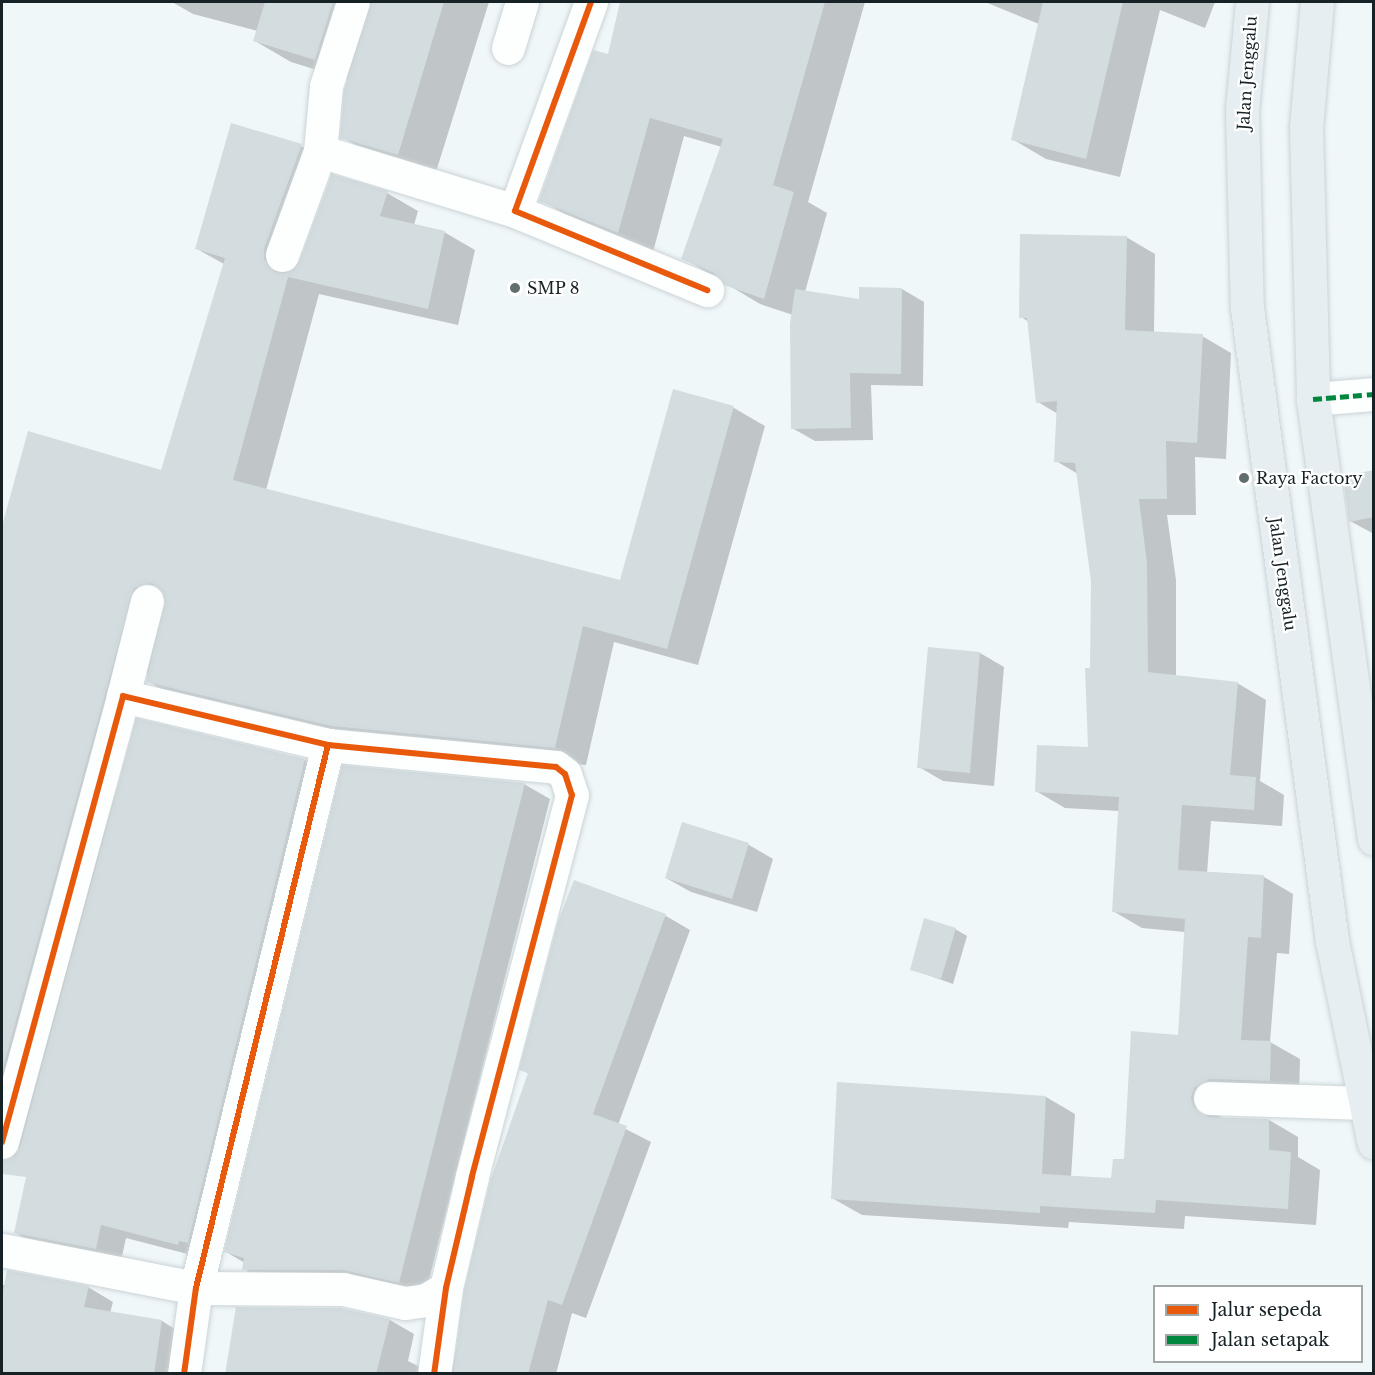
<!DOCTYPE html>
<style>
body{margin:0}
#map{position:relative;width:1375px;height:1375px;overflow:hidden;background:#f0f7f9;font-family:"Libre Baskerville",serif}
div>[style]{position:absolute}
.shadow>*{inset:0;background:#0003}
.building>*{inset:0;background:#d3dcdf}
.roads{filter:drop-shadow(0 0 2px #cad3d6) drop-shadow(0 0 2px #cad3d6)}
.minor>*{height:33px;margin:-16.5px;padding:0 16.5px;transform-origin:16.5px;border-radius:16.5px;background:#fdfefe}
.major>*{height:33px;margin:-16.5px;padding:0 16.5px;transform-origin:16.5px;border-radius:16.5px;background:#e6eef1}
.quiet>*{height:4.5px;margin-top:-2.25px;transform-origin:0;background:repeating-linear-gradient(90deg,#00873e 0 9px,transparent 0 13.5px)}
.cycleway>*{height:6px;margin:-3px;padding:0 3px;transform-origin:3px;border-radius:3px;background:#e8590c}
.dots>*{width:16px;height:16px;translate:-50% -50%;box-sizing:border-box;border:3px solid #fff;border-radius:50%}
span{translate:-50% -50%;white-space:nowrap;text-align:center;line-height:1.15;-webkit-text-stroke:4.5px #fff;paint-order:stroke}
.street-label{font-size:16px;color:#162226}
.poi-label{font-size:16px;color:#162226}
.left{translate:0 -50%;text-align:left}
.frame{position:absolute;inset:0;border:3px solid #162226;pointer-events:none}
.legend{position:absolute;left:1153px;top:1285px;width:210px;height:78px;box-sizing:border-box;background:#fff;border:2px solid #a2a7a8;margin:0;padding:8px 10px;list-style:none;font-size:18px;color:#162226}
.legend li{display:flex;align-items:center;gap:12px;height:30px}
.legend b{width:30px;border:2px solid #a2a7a8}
</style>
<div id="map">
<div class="shadow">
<div style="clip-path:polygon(172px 2px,489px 2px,435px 175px,378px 158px,342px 137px,349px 80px,291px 62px,255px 41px,258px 31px,193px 14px)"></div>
<div style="clip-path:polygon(622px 2px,865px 2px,808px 202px,827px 213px,805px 292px,860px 301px,902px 289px,924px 302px,923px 386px,871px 385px,873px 440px,815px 441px,792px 428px,793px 315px,760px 304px,683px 258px,722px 147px,684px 136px,653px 252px,575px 220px,541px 200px,609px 56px)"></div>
<div style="clip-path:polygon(985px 2px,1215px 2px,1205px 28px,1160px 10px,1120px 177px,1046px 159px,1012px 139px,1039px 24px)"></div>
<div style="clip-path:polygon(301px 146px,332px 164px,295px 268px,387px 193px,418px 211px,414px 225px,444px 232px,475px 250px,458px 325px,319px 294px,266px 490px,621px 581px,674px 391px,734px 408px,765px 426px,698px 665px,614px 642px,586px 765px,363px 744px,178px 699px,148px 681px,147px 670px,101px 843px,137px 720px,305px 760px,329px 774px,203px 1258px,126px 1238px,121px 1261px,41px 1247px,16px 1233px,32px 1157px,18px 1149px,15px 1162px,2px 1159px,2px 531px,29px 433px,162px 472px,224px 264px,197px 249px)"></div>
<div style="clip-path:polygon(1126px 237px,1155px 254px,1154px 333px,1202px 336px,1231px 353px,1226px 459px,1195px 457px,1196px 515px,1167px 515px,1176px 580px,1176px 677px,1237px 683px,1266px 700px,1260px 781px,1284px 795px,1282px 826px,1211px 821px,1207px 873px,1264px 877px,1293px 894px,1289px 954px,1277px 953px,1270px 1042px,1300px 1059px,1299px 1097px,1223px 1104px,1220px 1115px,1221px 1119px,1269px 1120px,1298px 1137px,1298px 1157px,1320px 1170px,1316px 1225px,1185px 1216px,1184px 1229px,1069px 1222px,1068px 1228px,862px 1215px,832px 1198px,1046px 1097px,1075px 1114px,1071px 1177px,1113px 1180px,1126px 1161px,1180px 1036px,1185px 932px,1142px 928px,1113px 911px,1120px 811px,1065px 808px,1036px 791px,1090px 749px,1092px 581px,1078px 474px,1056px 461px,1058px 414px,1038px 402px,1029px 322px,1021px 317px)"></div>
<div style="clip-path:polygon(1374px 472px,1374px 534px,1350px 521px)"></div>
<div style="clip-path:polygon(980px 653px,1004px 667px,994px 786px,943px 781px,919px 767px)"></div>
<div style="clip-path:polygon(524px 784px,550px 799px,425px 1296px,269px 1284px,244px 1269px,245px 1263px,226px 1252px)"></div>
<div style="clip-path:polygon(683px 824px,749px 845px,773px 859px,757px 912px,691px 892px,666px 878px)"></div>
<div style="clip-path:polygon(575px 881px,666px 916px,690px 930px,618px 1125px,651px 1142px,586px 1318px,572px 1313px,556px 1374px,452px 1374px,466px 1292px,529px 1074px,521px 1069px)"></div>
<div style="clip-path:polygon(955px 929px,967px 936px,953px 984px,911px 969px)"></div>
<div style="clip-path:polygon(2px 1285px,88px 1287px,113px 1302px,110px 1313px,162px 1321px,186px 1336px,181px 1374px,2px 1374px)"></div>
<div style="clip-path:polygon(341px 1309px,390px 1320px,414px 1334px,408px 1361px,434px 1374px,225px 1374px)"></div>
</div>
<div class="building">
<div style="clip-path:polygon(265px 2px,333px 2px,315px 60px,253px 41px)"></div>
<div style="clip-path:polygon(371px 2px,444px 2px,398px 155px,340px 138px,344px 90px)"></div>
<div style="clip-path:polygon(620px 2px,825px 2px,773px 185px,794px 192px,764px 299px,724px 285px,714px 273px,681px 259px,723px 139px,650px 118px,618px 233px,539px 201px,593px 50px,608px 54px)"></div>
<div style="clip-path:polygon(1043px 2px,1123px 2px,1086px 159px,1011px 140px)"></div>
<div style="clip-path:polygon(231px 123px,302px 144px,264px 249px,264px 259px,275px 272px,286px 273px,299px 262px,332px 174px,388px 191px,380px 216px,445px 231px,428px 309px,288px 277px,233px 480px,620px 580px,673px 389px,734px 406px,667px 649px,583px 626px,555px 748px,331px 726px,146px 682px,165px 596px,152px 583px,134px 588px,2px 1072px,2px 526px,28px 431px,161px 470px,225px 258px,195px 249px)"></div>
<div style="clip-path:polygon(1020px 234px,1127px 236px,1125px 330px,1203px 334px,1197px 443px,1166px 441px,1167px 499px,1139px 499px,1147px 563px,1148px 672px,1238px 682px,1230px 775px,1256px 777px,1254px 810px,1182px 805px,1178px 870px,1264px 875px,1261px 938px,1248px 937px,1241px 1040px,1271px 1041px,1270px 1081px,1210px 1079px,1194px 1088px,1191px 1098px,1194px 1107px,1209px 1117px,1269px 1119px,1269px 1150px,1291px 1152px,1288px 1209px,1156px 1200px,1155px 1213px,1040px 1206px,1040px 1213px,831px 1199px,837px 1082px,1046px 1096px,1042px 1174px,1111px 1178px,1113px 1159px,1124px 1159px,1131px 1031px,1178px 1035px,1185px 919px,1112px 912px,1119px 797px,1035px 792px,1037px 745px,1088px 747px,1085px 668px,1090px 668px,1091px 581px,1075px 463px,1054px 462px,1057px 401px,1036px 403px,1027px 318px,1019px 318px)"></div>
<div style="clip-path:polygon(859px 287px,902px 288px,901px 374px,850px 373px,851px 428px,791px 429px,790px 324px,795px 289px,859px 299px)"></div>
<div style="clip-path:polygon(1374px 470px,1374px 517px,1349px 522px,1343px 476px)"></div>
<div style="clip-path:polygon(928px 647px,980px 652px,970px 773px,917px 768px)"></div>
<div style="clip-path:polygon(136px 718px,305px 759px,188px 1243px,179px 1241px,178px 1245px,101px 1225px,96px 1249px,14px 1233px,26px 1177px,2px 1174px,2px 1160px,15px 1156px,20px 1147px)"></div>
<div style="clip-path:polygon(342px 765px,525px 783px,399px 1283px,343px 1270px,242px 1270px,244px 1258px,224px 1252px)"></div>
<div style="clip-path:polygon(682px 822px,749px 843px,732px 899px,665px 878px)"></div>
<div style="clip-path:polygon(574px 880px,666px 914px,593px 1114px,627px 1126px,562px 1305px,548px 1300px,528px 1374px,453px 1374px,464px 1291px,490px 1182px,528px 1073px,519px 1070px,558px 922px)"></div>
<div style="clip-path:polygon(924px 918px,956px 928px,941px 979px,910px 970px)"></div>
<div style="clip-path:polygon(7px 1270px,89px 1286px,84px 1307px,162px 1320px,154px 1374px,2px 1374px,2px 1296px)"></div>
<div style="clip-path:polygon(236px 1307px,341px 1308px,390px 1319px,376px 1374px,225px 1374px)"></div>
</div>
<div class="roads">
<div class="minor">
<div style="left:591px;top:2px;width:222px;rotate:110deg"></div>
<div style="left:515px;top:211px;width:208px;rotate:22.4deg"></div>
<div style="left:508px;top:48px;width:48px;rotate:-73.1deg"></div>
<div style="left:320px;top:151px;width:65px;rotate:-84.7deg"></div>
<div style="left:326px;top:86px;width:88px;rotate:-72.2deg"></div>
<div style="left:282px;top:255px;width:111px;rotate:-69.9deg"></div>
<div style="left:320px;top:151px;width:204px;rotate:17.1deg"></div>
<div style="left:1313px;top:399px;width:61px;rotate:-4.7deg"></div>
<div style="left:123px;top:696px;width:98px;rotate:-75.8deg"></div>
<div style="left:1210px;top:1098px;width:155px;rotate:1.8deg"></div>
<div style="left:2px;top:1142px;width:462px;rotate:-74.8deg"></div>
<div style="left:123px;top:696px;width:211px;rotate:13.4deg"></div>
<div style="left:328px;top:745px;width:229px;rotate:5.5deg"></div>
<div style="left:556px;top:767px;width:11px;rotate:38deg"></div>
<div style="left:565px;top:774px;width:22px;rotate:72deg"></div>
<div style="left:572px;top:795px;width:395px;rotate:104.7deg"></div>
<div style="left:472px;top:1177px;width:114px;rotate:103.2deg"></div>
<div style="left:446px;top:1288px;width:87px;rotate:97.9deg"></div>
<div style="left:2px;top:1250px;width:198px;rotate:11.1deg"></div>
<div style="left:196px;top:1288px;width:147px;rotate:0.4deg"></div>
<div style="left:343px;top:1289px;width:64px;rotate:12.7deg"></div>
<div style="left:405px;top:1303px;width:21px;rotate:-8deg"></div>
<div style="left:426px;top:1300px;width:23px;rotate:-31deg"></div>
<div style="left:184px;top:1374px;width:87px;rotate:-82.1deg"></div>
<div style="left:196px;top:1288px;width:559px;rotate:-76.34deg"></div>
</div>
<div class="major">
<div style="left:1252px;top:2px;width:108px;rotate:95.3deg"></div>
<div style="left:1242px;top:110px;width:198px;rotate:88.6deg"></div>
<div style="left:1247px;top:308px;width:639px;rotate:82.35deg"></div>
<div style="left:1332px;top:941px;width:206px;rotate:78.3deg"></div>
<div style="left:1317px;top:2px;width:125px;rotate:95deg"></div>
<div style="left:1306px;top:127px;width:272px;rotate:88.5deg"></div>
<div style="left:1313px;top:399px;width:444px;rotate:82.1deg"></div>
</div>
</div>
<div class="quiet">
<div style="left:1313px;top:399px;width:61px;rotate:-4.7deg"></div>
</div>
<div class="cycleway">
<div style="left:591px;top:2px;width:222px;rotate:110deg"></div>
<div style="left:515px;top:211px;width:208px;rotate:22.4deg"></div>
<div style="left:2px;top:1142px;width:462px;rotate:-74.8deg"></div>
<div style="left:123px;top:696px;width:211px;rotate:13.4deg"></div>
<div style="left:328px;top:745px;width:229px;rotate:5.5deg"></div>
<div style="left:556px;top:767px;width:11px;rotate:38deg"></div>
<div style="left:565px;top:774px;width:22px;rotate:72deg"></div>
<div style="left:572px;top:795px;width:395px;rotate:104.7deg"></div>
<div style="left:472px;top:1177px;width:114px;rotate:103.2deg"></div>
<div style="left:446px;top:1288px;width:87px;rotate:97.9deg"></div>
<div style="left:184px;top:1374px;width:87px;rotate:-82.1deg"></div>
<div style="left:196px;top:1288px;width:559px;rotate:-76.34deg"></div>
</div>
<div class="dots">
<div style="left:515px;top:288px;background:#626d70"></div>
<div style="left:1244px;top:478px;background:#626d70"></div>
</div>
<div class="street-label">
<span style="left:1247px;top:73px;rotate:-86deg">Jalan Jenggalu</span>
<span style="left:1283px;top:574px;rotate:82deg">Jalan Jenggalu</span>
</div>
<div class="poi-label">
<span class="left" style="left:527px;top:288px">SMP 8</span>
<span class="left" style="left:1256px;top:478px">Raya Factory</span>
</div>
<div class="frame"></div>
<ul class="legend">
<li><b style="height:8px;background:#e8590c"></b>Jalur sepeda</li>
<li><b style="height:8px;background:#00873e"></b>Jalan setapak</li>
</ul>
</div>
